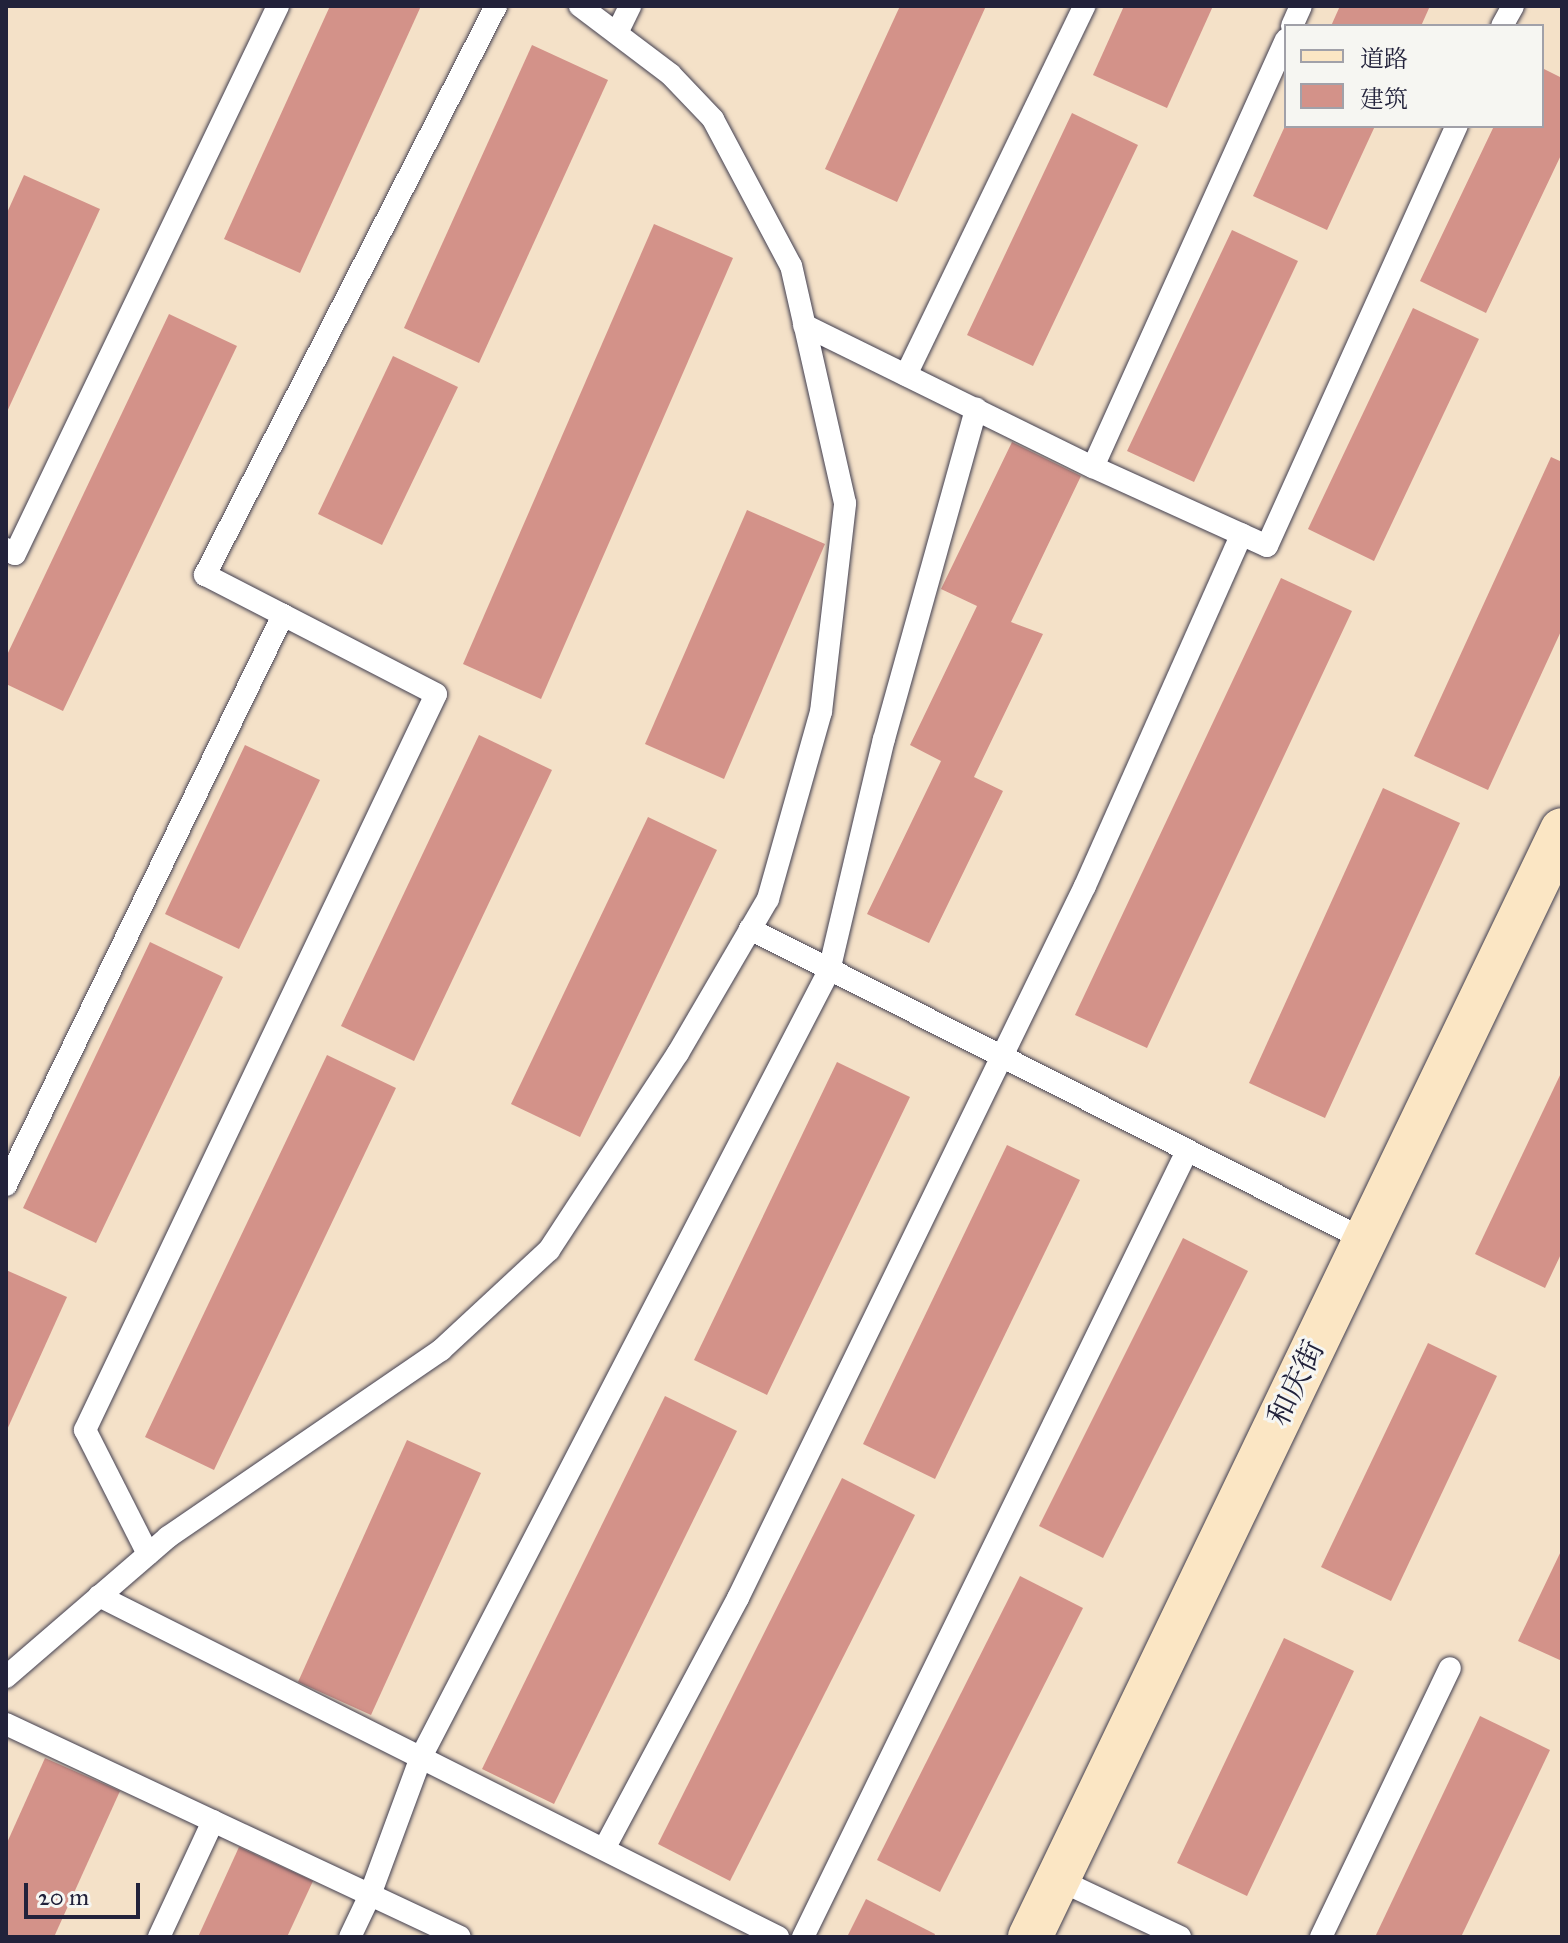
<!DOCTYPE html>
<meta charset="utf-8">
<style>
body{margin:0}
#map{position:relative;width:1568px;height:1943px;overflow:hidden;background:#f4e1c8;font-family:"IM FELL Great Primer","Noto Serif SC",serif}
div>[style]{position:absolute}
.building>*{inset:0;background:#d39289}
.roads{filter:drop-shadow(0 0 2px #423f50) drop-shadow(0 0 2px #423f50)}
.lane>*{height:22px;margin:-11px;padding:0 11px;transform-origin:11px;border-radius:11px;background:#fff}
.secondary>*{height:44px;margin:-22px;padding:0 22px;transform-origin:22px;border-radius:22px;background:#fbe6c4}
span{translate:-50% -50%;white-space:nowrap;text-align:center;line-height:1.15;-webkit-text-stroke:6px #f6f6f2;paint-order:stroke}
.street-label{font-size:30px;color:#22223b}
.frame{position:absolute;inset:0;border:8px solid #22223b;pointer-events:none}
.legend{position:absolute;left:1284px;top:24px;width:260px;height:104px;box-sizing:border-box;background:#f6f6f2;border:2px solid #a1a1a9;margin:0;padding:10px 14px;list-style:none;font-size:24px;color:#22223b}
.legend li{display:flex;align-items:center;gap:16px;height:40px}
.legend b{width:40px;border:2px solid #a1a1a9}
.scale{position:absolute;left:24px;top:1883px;width:116px;height:36px;box-sizing:border-box;border:4px solid #22223b;border-top:0;padding-left:10px;font-size:24px;line-height:28px;white-space:nowrap;color:#22223b;-webkit-text-stroke:6px #f6f6f2;paint-order:stroke}
</style>
<div id="map">
<div class="building">
<div style="clip-path:polygon(330px 6px,421px 6px,300px 273px,224px 239px)"></div>
<div style="clip-path:polygon(900px 6px,986px 6px,897px 202px,825px 169px)"></div>
<div style="clip-path:polygon(1124px 6px,1213px 6px,1167px 108px,1093px 75px)"></div>
<div style="clip-path:polygon(1340px 6px,1430px 6px,1421px 26px,1331px 26px)"></div>
<div style="clip-path:polygon(532px 45px,608px 80px,479px 363px,404px 328px)"></div>
<div style="clip-path:polygon(1542px 68px,1562px 78px,1562px 153px,1486px 313px,1420px 281px,1494px 126px,1542px 126px)"></div>
<div style="clip-path:polygon(1072px 113px,1138px 145px,1033px 366px,967px 335px)"></div>
<div style="clip-path:polygon(1285px 126px,1375px 126px,1327px 230px,1253px 196px)"></div>
<div style="clip-path:polygon(24px 175px,100px 209px,6px 414px,6px 215px)"></div>
<div style="clip-path:polygon(654px 224px,733px 258px,541px 699px,463px 664px)"></div>
<div style="clip-path:polygon(1232px 230px,1298px 261px,1194px 482px,1127px 451px)"></div>
<div style="clip-path:polygon(1413px 308px,1479px 339px,1374px 561px,1308px 529px)"></div>
<div style="clip-path:polygon(169px 314px,237px 346px,63px 711px,6px 684px,6px 657px)"></div>
<div style="clip-path:polygon(393px 356px,458px 387px,382px 545px,318px 514px)"></div>
<div style="clip-path:polygon(1012px 442px,1081px 476px,1011px 622px,1043px 634px,974px 777px,1003px 791px,929px 943px,867px 914px,941px 761px,910px 745px,977px 606px,941px 589px)"></div>
<div style="clip-path:polygon(1551px 457px,1562px 462px,1562px 629px,1488px 790px,1414px 756px)"></div>
<div style="clip-path:polygon(747px 510px,825px 544px,724px 779px,645px 744px)"></div>
<div style="clip-path:polygon(1281px 578px,1352px 611px,1147px 1048px,1075px 1015px)"></div>
<div style="clip-path:polygon(479px 735px,552px 770px,414px 1061px,341px 1026px)"></div>
<div style="clip-path:polygon(245px 745px,320px 780px,239px 949px,165px 914px)"></div>
<div style="clip-path:polygon(1383px 788px,1460px 823px,1325px 1118px,1249px 1083px)"></div>
<div style="clip-path:polygon(648px 817px,717px 850px,580px 1137px,511px 1104px)"></div>
<div style="clip-path:polygon(150px 942px,223px 977px,96px 1243px,23px 1208px)"></div>
<div style="clip-path:polygon(327px 1055px,396px 1088px,214px 1470px,145px 1437px)"></div>
<div style="clip-path:polygon(837px 1062px,910px 1097px,767px 1395px,694px 1360px)"></div>
<div style="clip-path:polygon(1562px 1071px,1562px 1252px,1545px 1288px,1475px 1254px)"></div>
<div style="clip-path:polygon(1007px 1145px,1080px 1180px,935px 1479px,863px 1444px)"></div>
<div style="clip-path:polygon(1183px 1238px,1248px 1271px,1103px 1558px,1039px 1526px)"></div>
<div style="clip-path:polygon(6px 1270px,67px 1297px,6px 1432px)"></div>
<div style="clip-path:polygon(1428px 1343px,1497px 1376px,1391px 1601px,1321px 1567px)"></div>
<div style="clip-path:polygon(665px 1396px,737px 1431px,554px 1804px,482px 1769px)"></div>
<div style="clip-path:polygon(407px 1440px,481px 1473px,371px 1715px,298px 1682px)"></div>
<div style="clip-path:polygon(842px 1478px,915px 1515px,730px 1881px,658px 1844px)"></div>
<div style="clip-path:polygon(1562px 1549px,1562px 1661px,1518px 1641px)"></div>
<div style="clip-path:polygon(1020px 1576px,1083px 1608px,940px 1892px,877px 1860px)"></div>
<div style="clip-path:polygon(1284px 1638px,1354px 1671px,1247px 1896px,1177px 1863px)"></div>
<div style="clip-path:polygon(1480px 1716px,1550px 1750px,1461px 1937px,1375px 1937px)"></div>
<div style="clip-path:polygon(45px 1758px,120px 1791px,54px 1937px,6px 1937px,6px 1845px)"></div>
<div style="clip-path:polygon(239px 1847px,313px 1881px,287px 1937px,198px 1937px)"></div>
<div style="clip-path:polygon(866px 1899px,935px 1934px,934px 1937px,847px 1937px)"></div>
</div>
<div class="roads">
<div class="lane">
<div style="left:1292px;top:26px;width:22px;rotate:-66deg"></div>
<div style="left:1502px;top:26px;width:23px;rotate:-61deg"></div>
<div style="left:617px;top:33px;width:30px;rotate:-64deg"></div>
<div style="left:804px;top:325px;width:322px;rotate:26.2deg"></div>
<div style="left:1093px;top:467px;width:469px;rotate:-65.7deg"></div>
<div style="left:906px;top:375px;width:410px;rotate:-64.2deg"></div>
<div style="left:1093px;top:467px;width:191px;rotate:24.4deg"></div>
<div style="left:1267px;top:546px;width:461px;rotate:-65.7deg"></div>
<div style="left:6px;top:549px;width:10px;rotate:29deg"></div>
<div style="left:15px;top:554px;width:608px;rotate:-64.36deg"></div>
<div style="left:750px;top:929px;width:689px;rotate:26.83deg"></div>
<div style="left:6px;top:1185px;width:634px;rotate:-64.08deg"></div>
<div style="left:148px;top:1554px;width:139px;rotate:-116.9deg"></div>
<div style="left:85px;top:1430px;width:815px;rotate:-64.5deg"></div>
<div style="left:436px;top:694px;width:260px;rotate:-152.7deg"></div>
<div style="left:205px;top:575px;width:639px;rotate:-62.91deg"></div>
<div style="left:99px;top:1596px;width:760px;rotate:26.67deg"></div>
<div style="left:6px;top:1677px;width:214px;rotate:-40.8deg"></div>
<div style="left:168px;top:1537px;width:331px;rotate:-34.4deg"></div>
<div style="left:441px;top:1350px;width:147px;rotate:-42.8deg"></div>
<div style="left:549px;top:1250px;width:235px;rotate:-56.8deg"></div>
<div style="left:678px;top:1053px;width:178px;rotate:-59.7deg"></div>
<div style="left:768px;top:899px;width:194px;rotate:-74.2deg"></div>
<div style="left:821px;top:712px;width:210px;rotate:-83.4deg"></div>
<div style="left:845px;top:503px;width:243px;rotate:-102.8deg"></div>
<div style="left:791px;top:266px;width:166px;rotate:-118deg"></div>
<div style="left:713px;top:119px;width:62px;rotate:-133.7deg"></div>
<div style="left:670px;top:74px;width:113px;rotate:-142.9deg"></div>
<div style="left:6px;top:1724px;width:501px;rotate:25.13deg"></div>
<div style="left:604px;top:1849px;width:285px;rotate:-61.9deg"></div>
<div style="left:738px;top:1598px;width:792px;rotate:-64.02deg"></div>
<div style="left:1085px;top:886px;width:385px;rotate:-66deg"></div>
<div style="left:1057px;top:1879px;width:136px;rotate:25.2deg"></div>
<div style="left:159px;top:1937px;width:128px;rotate:-65deg"></div>
<div style="left:350px;top:1937px;width:47px;rotate:-64.5deg"></div>
<div style="left:370px;top:1895px;width:147px;rotate:-69.7deg"></div>
<div style="left:421px;top:1757px;width:886px;rotate:-62.57deg"></div>
<div style="left:829px;top:971px;width:238px;rotate:-76.7deg"></div>
<div style="left:884px;top:739px;width:343px;rotate:-74.4deg"></div>
<div style="left:803px;top:1937px;width:875px;rotate:-63.96deg"></div>
<div style="left:1321px;top:1937px;width:298px;rotate:-64.4deg"></div>
</div>
<div class="secondary">
<div style="left:1030px;top:1937px;width:1228px;rotate:-64.33deg"></div>
</div>
</div>
<div class="street-label">
<span style="left:1296px;top:1383px;rotate:-64deg">和庆街</span>
</div>
<div class="frame"></div>
<ul class="legend">
<li><b style="height:10px;background:#fbe6c4"></b>道路</li>
<li><b style="height:22px;background:#d39289"></b>建筑</li>
</ul>
<div class="scale">20 m</div>
</div>
